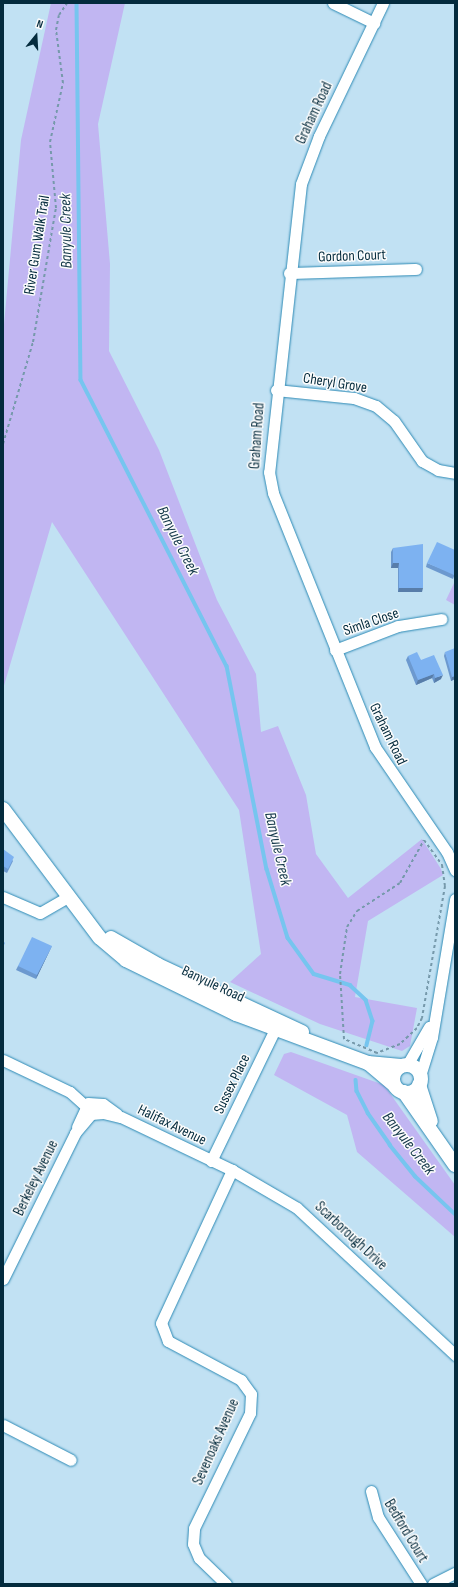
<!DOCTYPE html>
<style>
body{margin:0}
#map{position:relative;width:458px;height:1587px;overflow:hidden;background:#c1e1f3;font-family:"Sofia Sans Condensed",sans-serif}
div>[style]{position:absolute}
.green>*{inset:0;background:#c1b6f2}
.stream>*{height:3.5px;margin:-1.75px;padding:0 1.75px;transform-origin:1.75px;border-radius:1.75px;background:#76c5ef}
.path>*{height:2px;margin-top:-1px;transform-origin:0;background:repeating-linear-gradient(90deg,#7699ab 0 3px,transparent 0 6px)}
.roads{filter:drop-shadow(0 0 1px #2d8ab5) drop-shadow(0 0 1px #2d8ab5)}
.minor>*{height:11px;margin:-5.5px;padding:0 5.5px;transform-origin:5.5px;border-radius:5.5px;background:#fff}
.tertiary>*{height:14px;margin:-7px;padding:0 7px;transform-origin:7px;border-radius:7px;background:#fff}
.tertiary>.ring{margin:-7px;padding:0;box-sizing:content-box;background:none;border:14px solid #fff;border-radius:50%}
.wall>*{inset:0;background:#6c99cf}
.shaded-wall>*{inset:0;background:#587da9}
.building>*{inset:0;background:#7db2f1}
span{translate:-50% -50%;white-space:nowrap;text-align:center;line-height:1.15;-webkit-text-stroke:3px #fcfcfc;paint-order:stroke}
.street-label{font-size:15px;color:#042b3d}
.water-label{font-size:16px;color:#15394b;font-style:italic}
.frame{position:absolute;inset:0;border:4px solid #042b3d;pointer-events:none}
.north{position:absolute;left:16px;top:16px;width:40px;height:40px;-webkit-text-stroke:3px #fcfcfc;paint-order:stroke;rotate:18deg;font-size:11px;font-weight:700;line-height:16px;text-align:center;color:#042b3d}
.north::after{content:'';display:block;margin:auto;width:14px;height:18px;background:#042b3d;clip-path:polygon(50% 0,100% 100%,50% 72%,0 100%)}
</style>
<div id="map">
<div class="green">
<div style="clip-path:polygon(51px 3px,125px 3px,98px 124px,110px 264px,109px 351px,159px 450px,217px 600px,256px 674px,261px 732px,278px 726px,306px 795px,316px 854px,348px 898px,422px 839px,441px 869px,443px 875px,368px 921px,355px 997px,417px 1008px,410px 1046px,402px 1051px,320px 1024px,230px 982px,261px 954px,239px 810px,52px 522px,3px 689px,3px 335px,21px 140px)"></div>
<div style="clip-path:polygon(455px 581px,455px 605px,446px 600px)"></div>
<div style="clip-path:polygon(291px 1052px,384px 1085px,455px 1185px,455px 1237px,357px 1152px,347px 1115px,274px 1075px,284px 1054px)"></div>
</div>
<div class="stream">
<div style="left:77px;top:3px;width:377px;rotate:89.4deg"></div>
<div style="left:81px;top:380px;width:321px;rotate:63deg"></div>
<div style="left:227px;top:666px;width:207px;rotate:78.9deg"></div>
<div style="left:267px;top:869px;width:72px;rotate:73.1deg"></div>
<div style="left:288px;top:938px;width:44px;rotate:54.2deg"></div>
<div style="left:314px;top:974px;width:38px;rotate:17deg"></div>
<div style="left:350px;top:985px;width:22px;rotate:43deg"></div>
<div style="left:366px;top:1000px;width:22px;rotate:72deg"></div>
<div style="left:373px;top:1021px;width:25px;rotate:104deg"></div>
<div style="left:356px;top:1080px;width:11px;rotate:85deg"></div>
<div style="left:357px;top:1091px;width:25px;rotate:63deg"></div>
<div style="left:368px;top:1113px;width:39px;rotate:55deg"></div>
<div style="left:390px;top:1145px;width:40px;rotate:51deg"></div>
<div style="left:415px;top:1176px;width:55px;rotate:43.5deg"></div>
</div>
<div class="path">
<div style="left:3px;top:444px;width:106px;rotate:-73.6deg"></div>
<div style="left:33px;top:342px;width:136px;rotate:-80.3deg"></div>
<div style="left:56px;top:208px;width:66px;rotate:-95.2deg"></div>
<div style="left:50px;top:142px;width:60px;rotate:-77.6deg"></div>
<div style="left:63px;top:83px;width:53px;rotate:-97.5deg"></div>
<div style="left:56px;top:30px;width:15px;rotate:-79deg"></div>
<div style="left:59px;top:15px;width:14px;rotate:-56deg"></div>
<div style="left:424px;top:840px;width:31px;rotate:54deg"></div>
<div style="left:442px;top:865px;width:21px;rotate:82deg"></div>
<div style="left:445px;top:886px;width:134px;rotate:99.9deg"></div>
<div style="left:422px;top:1018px;width:11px;rotate:117deg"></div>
<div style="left:417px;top:1028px;width:23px;rotate:137deg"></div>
<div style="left:400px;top:1044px;width:25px;rotate:159deg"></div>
<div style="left:377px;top:1053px;width:36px;rotate:-157deg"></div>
<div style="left:344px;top:1039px;width:65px;rotate:-93.5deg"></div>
<div style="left:340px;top:974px;width:48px;rotate:-81.5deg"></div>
<div style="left:347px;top:927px;width:19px;rotate:-58deg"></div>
<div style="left:357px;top:911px;width:51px;rotate:-33.1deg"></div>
<div style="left:400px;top:883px;width:49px;rotate:-60.8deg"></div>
</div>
<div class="roads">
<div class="minor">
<div style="left:333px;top:3px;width:46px;rotate:26deg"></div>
<div style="left:383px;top:3px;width:148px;rotate:115.7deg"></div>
<div style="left:319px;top:136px;width:51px;rotate:110.6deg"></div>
<div style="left:301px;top:184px;width:290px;rotate:96.3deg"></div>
<div style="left:269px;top:472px;width:21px;rotate:79deg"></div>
<div style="left:273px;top:493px;width:274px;rotate:68.1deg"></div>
<div style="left:375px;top:747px;width:127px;rotate:55.6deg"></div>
<div style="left:447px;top:852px;width:20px;rotate:66deg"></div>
<div style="left:289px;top:273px;width:127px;rotate:-1.8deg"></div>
<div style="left:276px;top:390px;width:78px;rotate:5.9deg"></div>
<div style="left:354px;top:398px;width:23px;rotate:20deg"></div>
<div style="left:376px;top:406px;width:23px;rotate:40deg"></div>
<div style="left:394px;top:421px;width:49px;rotate:55deg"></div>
<div style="left:422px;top:461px;width:18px;rotate:29deg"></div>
<div style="left:438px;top:470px;width:17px;rotate:10deg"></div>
<div style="left:335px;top:650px;width:67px;rotate:-20.9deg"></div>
<div style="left:398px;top:626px;width:44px;rotate:-9.2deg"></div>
<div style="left:3px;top:897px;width:40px;rotate:23.4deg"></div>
<div style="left:40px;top:913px;width:34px;rotate:-30deg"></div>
<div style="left:3px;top:1060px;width:74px;rotate:25.5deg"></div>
<div style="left:70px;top:1092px;width:31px;rotate:42deg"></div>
<div style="left:407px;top:1065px;width:44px;rotate:-59.9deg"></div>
<div style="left:420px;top:1076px;width:41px;rotate:-72.9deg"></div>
<div style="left:432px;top:1037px;width:140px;rotate:-80.5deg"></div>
<div style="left:77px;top:1127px;width:26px;rotate:-65deg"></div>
<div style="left:88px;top:1103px;width:15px;rotate:4deg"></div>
<div style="left:103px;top:1104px;width:17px;rotate:36deg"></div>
<div style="left:211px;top:1161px;width:156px;rotate:-64.1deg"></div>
<div style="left:3px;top:1279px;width:163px;rotate:-63.7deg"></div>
<div style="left:75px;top:1133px;width:25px;rotate:-50deg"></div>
<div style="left:91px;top:1114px;width:12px;rotate:-5deg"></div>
<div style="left:103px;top:1113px;width:18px;rotate:13deg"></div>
<div style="left:121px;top:1117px;width:123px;rotate:25.5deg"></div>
<div style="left:232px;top:1170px;width:75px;rotate:30.3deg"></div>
<div style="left:297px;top:1208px;width:216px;rotate:42.9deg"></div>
<div style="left:3px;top:1425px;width:76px;rotate:27.2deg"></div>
<div style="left:371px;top:1491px;width:27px;rotate:75deg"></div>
<div style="left:378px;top:1517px;width:80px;rotate:57.3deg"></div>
<div style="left:226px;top:1584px;width:37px;rotate:-136deg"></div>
<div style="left:199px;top:1558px;width:15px;rotate:-113deg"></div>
<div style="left:193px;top:1544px;width:16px;rotate:-86deg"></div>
<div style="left:194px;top:1528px;width:128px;rotate:-64deg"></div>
<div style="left:250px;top:1413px;width:19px;rotate:-87deg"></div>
<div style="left:251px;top:1394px;width:17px;rotate:-126deg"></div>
<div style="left:241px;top:1380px;width:83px;rotate:-151.9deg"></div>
<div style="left:168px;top:1341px;width:19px;rotate:-111deg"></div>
<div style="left:161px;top:1323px;width:169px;rotate:-65.1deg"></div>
<div style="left:433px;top:1584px;width:25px;rotate:-27deg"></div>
</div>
<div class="tertiary">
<div style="left:3px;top:809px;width:161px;rotate:53.1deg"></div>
<div style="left:100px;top:938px;width:34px;rotate:40deg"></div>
<div style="left:126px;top:960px;width:123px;rotate:26.1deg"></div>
<div style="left:236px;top:1014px;width:141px;rotate:20.4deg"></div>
<div style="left:368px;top:1063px;width:34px;rotate:40deg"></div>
<div style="left:111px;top:938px;width:54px;rotate:29.9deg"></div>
<div style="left:158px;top:965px;width:159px;rotate:25deg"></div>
<div style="left:368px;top:1063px;width:33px;rotate:5deg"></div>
<div class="ring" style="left:393px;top:1065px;width:14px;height:14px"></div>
<div style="left:419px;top:1085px;width:38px;rotate:72deg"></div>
<div style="left:404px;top:1092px;width:89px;rotate:55.1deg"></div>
</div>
</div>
<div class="wall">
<div style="clip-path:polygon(393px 548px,422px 592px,398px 592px,398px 568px,391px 568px,391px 552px)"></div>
<div style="clip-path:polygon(427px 563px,455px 574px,453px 579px,426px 567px)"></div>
<div style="clip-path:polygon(445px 652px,455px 679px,451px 681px,444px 656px)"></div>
<div style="clip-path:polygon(408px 656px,421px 660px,441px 679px,434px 683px,432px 678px,416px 685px,406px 660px)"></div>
<div style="clip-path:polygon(3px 849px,13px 861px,7px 873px,3px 871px)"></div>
<div style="clip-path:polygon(52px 946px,36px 979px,16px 970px,18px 966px)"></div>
</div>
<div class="shaded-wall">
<div style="clip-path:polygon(393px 563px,399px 563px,398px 568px,391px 568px)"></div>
<div style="clip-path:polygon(399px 588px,423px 588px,422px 592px,398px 592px)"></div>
<div style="clip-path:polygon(434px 674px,432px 678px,416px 685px,418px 680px)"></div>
<div style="clip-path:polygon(443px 675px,441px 679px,434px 683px,435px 678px)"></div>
<div style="clip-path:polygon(455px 676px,455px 679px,451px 681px,452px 677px)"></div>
<div style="clip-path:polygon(52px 946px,50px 950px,36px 979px,37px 975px)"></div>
</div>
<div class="building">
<div style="clip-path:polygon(437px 542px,455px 550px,455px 573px,454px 575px,427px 563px)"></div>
<div style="clip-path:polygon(423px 544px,423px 588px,399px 588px,399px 563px,393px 563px,393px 548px)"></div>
<div style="clip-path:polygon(455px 648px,455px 676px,452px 677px,445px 652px)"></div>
<div style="clip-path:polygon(417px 652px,421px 660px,434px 655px,443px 675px,435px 678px,434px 674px,418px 680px,408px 656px)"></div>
<div style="clip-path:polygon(3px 849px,14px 857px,8px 869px,3px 866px)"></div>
<div style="clip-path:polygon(32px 937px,52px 946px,37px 975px,18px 966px)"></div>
<div style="clip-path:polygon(3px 941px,5px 943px,3px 947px)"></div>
</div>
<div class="street-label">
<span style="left:314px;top:113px;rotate:-65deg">Graham Road</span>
<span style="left:37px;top:245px;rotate:-81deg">River Gum Walk Trail</span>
<span style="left:352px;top:256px;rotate:-2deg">Gordon Court</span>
<span style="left:335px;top:383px;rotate:9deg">Cheryl Grove</span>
<span style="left:257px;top:436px;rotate:-86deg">Graham Road</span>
<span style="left:371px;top:622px;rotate:-19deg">Simla Close</span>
<span style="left:388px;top:734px;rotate:64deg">Graham Road</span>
<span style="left:213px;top:984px;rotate:25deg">Banyule Road</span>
<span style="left:232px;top:1084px;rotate:-64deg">Sussex Place</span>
<span style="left:172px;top:1125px;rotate:26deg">Halifax Avenue</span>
<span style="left:36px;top:1178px;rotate:-64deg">Berkeley Avenue</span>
<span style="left:351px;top:1236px;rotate:43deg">Scarborough Drive</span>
<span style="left:216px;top:1442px;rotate:-66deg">Sevenoaks Avenue</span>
<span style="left:406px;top:1531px;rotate:59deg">Bedford Court</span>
</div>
<div class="water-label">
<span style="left:67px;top:231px;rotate:-91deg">Banyule Creek</span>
<span style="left:177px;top:541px;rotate:63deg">Banyule Creek</span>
<span style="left:277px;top:849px;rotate:77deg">Banyule Creek</span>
<span style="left:408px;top:1144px;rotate:52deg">Banyule Creek</span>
</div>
<div class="frame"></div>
<div class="north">N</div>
</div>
